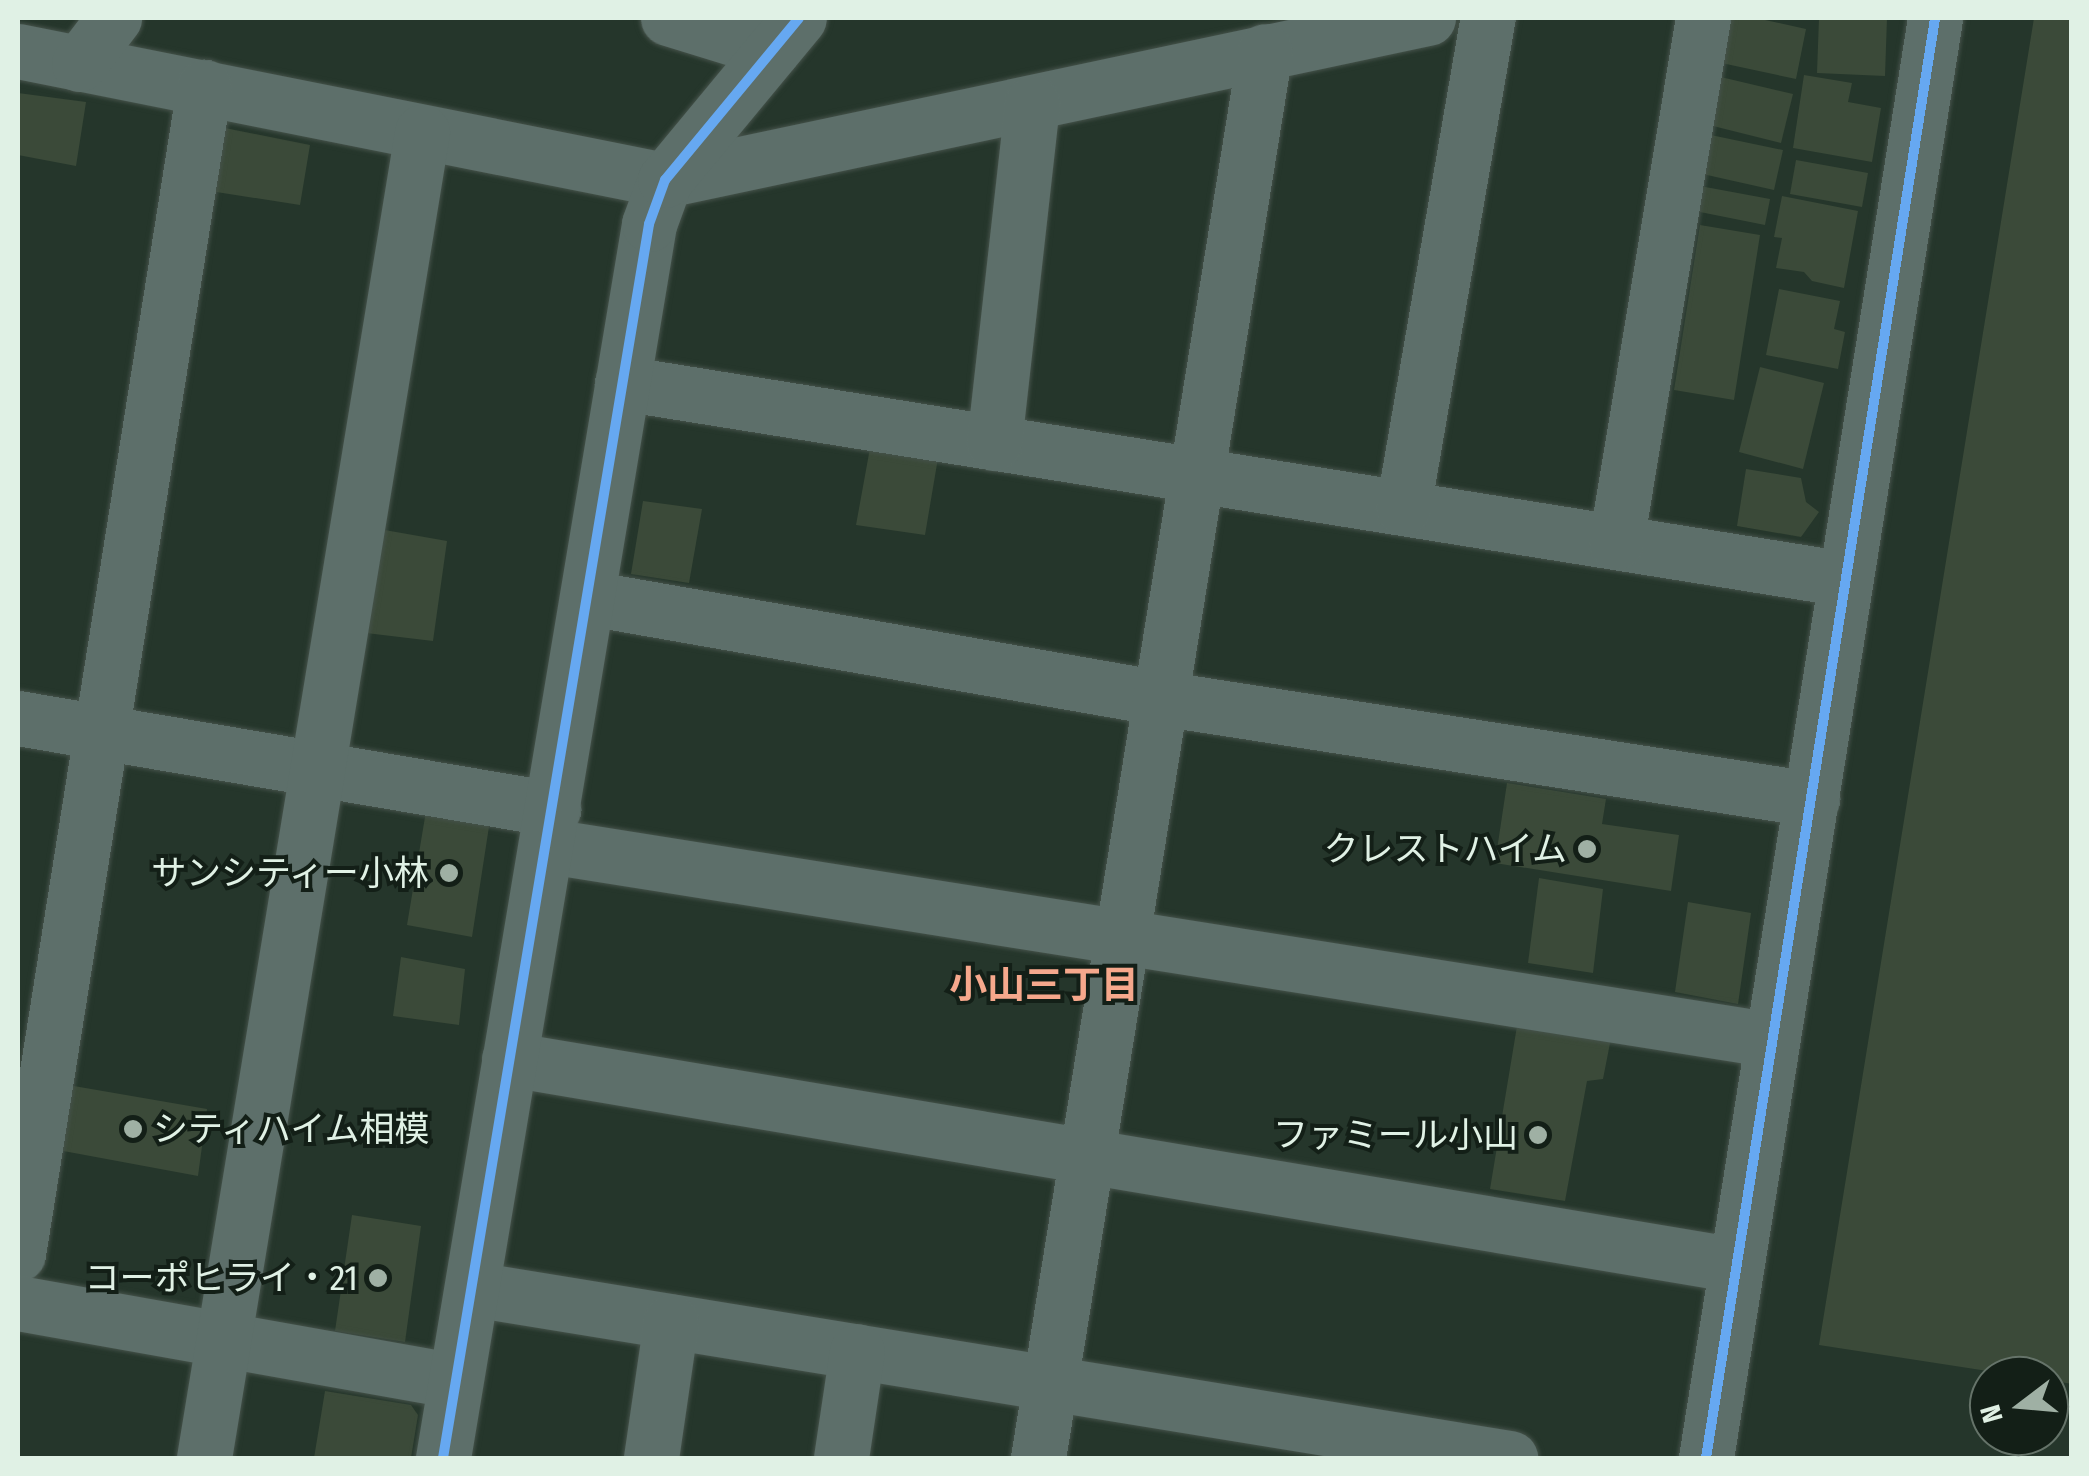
<!DOCTYPE html>
<meta charset="utf-8">
<style>
body{margin:0}
#map{position:relative;width:2089px;height:1476px;overflow:hidden;background:#25362b;font-family:"Fira Sans Condensed","Noto Sans JP",sans-serif}
div>[style]{position:absolute}
.building>*{inset:0;background:#3b4a39}
.roads{filter:drop-shadow(0 0 2px #45524a) drop-shadow(0 0 2px #45524a)}
.minor>*{height:55px;margin:-27.5px;padding:0 27.5px;transform-origin:27.5px;border-radius:27.5px;background:#5d6f6a}
.cycleway>*{height:10px;margin:-5px;padding:0 5px;transform-origin:5px;border-radius:5px;background:#66a8f1}
.dots>*{width:28px;height:28px;translate:-50% -50%;box-sizing:border-box;border:5px solid #131f17;border-radius:50%}
span{translate:-50% -50%;white-space:nowrap;text-align:center;line-height:1.15;-webkit-text-stroke:8px #131f17;paint-order:stroke}
.poi-label{font-size:35px;color:#e0f1e5}
.right{translate:-100% -50%;text-align:right}
.left{translate:0 -50%;text-align:left}
.neighbourhood-label{font-size:38px;color:#f6a88c;font-weight:700}
.frame{position:absolute;inset:0;border:20px solid #e0f1e5;pointer-events:none}
.north{position:absolute;left:1969px;top:1356px;width:100px;height:100px;box-sizing:border-box;background:#131f17;border:2px solid #657369;border-radius:50%;rotate:254deg;font-size:28px;font-weight:700;line-height:40px;text-align:center;color:#e0f1e5}
.north::after{content:'';display:block;margin:auto;width:35px;height:45px;background:#9fb0a4;clip-path:polygon(50% 0,100% 100%,50% 72%,0 100%)}
</style>
<div id="map">
<div class="building">
<div style="clip-path:polygon(1721px 18px,1756px 18px,1806px 29px,1796px 79px,1712px 61px)"></div>
<div style="clip-path:polygon(1819px 18px,1887px 18px,1885px 76px,1817px 73px)"></div>
<div style="clip-path:polygon(2034px 18px,2072px 18px,2072px 1384px,2049px 1380px,2049px 1376px,2020px 1376px,1819px 1345px)"></div>
<div style="clip-path:polygon(1708px 74px,1793px 94px,1781px 143px,1709px 125px)"></div>
<div style="clip-path:polygon(1804px 75px,1852px 83px,1848px 102px,1881px 108px,1872px 162px,1793px 148px)"></div>
<div style="clip-path:polygon(18px 93px,86px 102px,76px 166px,18px 155px)"></div>
<div style="clip-path:polygon(220px 127px,310px 145px,300px 205px,210px 191px)"></div>
<div style="clip-path:polygon(1706px 134px,1783px 150px,1774px 190px,1698px 173px)"></div>
<div style="clip-path:polygon(1796px 160px,1868px 173px,1862px 207px,1790px 194px)"></div>
<div style="clip-path:polygon(1700px 186px,1770px 199px,1765px 225px,1695px 211px)"></div>
<div style="clip-path:polygon(1782px 196px,1858px 211px,1844px 288px,1812px 281px,1804px 272px,1776px 268px,1782px 238px,1774px 237px)"></div>
<div style="clip-path:polygon(1700px 225px,1760px 235px,1734px 400px,1674px 390px)"></div>
<div style="clip-path:polygon(1779px 289px,1840px 301px,1834px 329px,1845px 332px,1838px 369px,1766px 355px)"></div>
<div style="clip-path:polygon(1760px 367px,1824px 383px,1803px 469px,1739px 452px)"></div>
<div style="clip-path:polygon(870px 448px,938px 458px,925px 535px,856px 525px)"></div>
<div style="clip-path:polygon(1746px 469px,1801px 478px,1806px 502px,1819px 512px,1801px 537px,1737px 526px)"></div>
<div style="clip-path:polygon(643px 501px,702px 509px,689px 583px,631px 574px)"></div>
<div style="clip-path:polygon(379px 529px,447px 541px,433px 641px,366px 633px)"></div>
<div style="clip-path:polygon(1507px 783px,1606px 799px,1602px 824px,1679px 835px,1671px 891px,1495px 863px)"></div>
<div style="clip-path:polygon(426px 811px,490px 820px,472px 937px,407px 925px)"></div>
<div style="clip-path:polygon(1539px 878px,1603px 889px,1593px 973px,1528px 963px)"></div>
<div style="clip-path:polygon(1688px 902px,1751px 913px,1738px 1004px,1675px 992px)"></div>
<div style="clip-path:polygon(401px 957px,465px 969px,459px 1025px,393px 1016px)"></div>
<div style="clip-path:polygon(1518px 1020px,1612px 1033px,1603px 1079px,1587px 1081px,1565px 1201px,1490px 1189px)"></div>
<div style="clip-path:polygon(68px 1085px,207px 1109px,198px 1176px,58px 1150px)"></div>
<div style="clip-path:polygon(352px 1215px,421px 1226px,405px 1342px,335px 1331px)"></div>
<div style="clip-path:polygon(325px 1391px,411px 1405px,418px 1415px,411px 1458px,314px 1458px)"></div>
</div>
<div class="roads">
<div class="minor">
<div style="left:668px;top:18px;width:109px;rotate:17.1deg"></div>
<div style="left:18px;top:51px;width:660px;rotate:11.28deg"></div>
<div style="left:665px;top:180px;width:780px;rotate:-11.99deg"></div>
<div style="left:79px;top:64px;width:58px;rotate:-52.7deg"></div>
<div style="left:622px;top:383px;width:1239px;rotate:9.1deg"></div>
<div style="left:994px;top:443px;width:342px;rotate:-83.6deg"></div>
<div style="left:1403px;top:508px;width:497px;rotate:-80.2deg"></div>
<div style="left:1616px;top:542px;width:531px;rotate:-80.57deg"></div>
<div style="left:589px;top:598px;width:580px;rotate:9.93deg"></div>
<div style="left:1160px;top:698px;width:660px;rotate:8.81deg"></div>
<div style="left:18px;top:718px;width:543px;rotate:9.65deg"></div>
<div style="left:549px;top:846px;width:1238px;rotate:9.01deg"></div>
<div style="left:509px;top:1059px;width:1244px;rotate:9.53deg"></div>
<div style="left:18px;top:1254px;width:1182px;rotate:-80.94deg"></div>
<div style="left:473px;top:1289px;width:1051px;rotate:9.26deg"></div>
<div style="left:18px;top:1303px;width:444px;rotate:10.1deg"></div>
<div style="left:204px;top:1458px;width:1344px;rotate:-80.66deg"></div>
<div style="left:443px;top:1458px;width:1251px;rotate:-80.52deg"></div>
<div style="left:649px;top:224px;width:47px;rotate:-70deg"></div>
<div style="left:665px;top:180px;width:210px;rotate:-50.4deg"></div>
<div style="left:651px;top:1458px;width:138px;rotate:-81.7deg"></div>
<div style="left:841px;top:1458px;width:108px;rotate:-81.5deg"></div>
<div style="left:1038px;top:1458px;width:1425px;rotate:-80.84deg"></div>
<div style="left:1706px;top:1458px;width:1458px;rotate:-80.96deg"></div>
</div>
</div>
<div class="cycleway">
<div style="left:443px;top:1458px;width:1251px;rotate:-80.52deg"></div>
<div style="left:649px;top:224px;width:47px;rotate:-70deg"></div>
<div style="left:665px;top:180px;width:210px;rotate:-50.4deg"></div>
<div style="left:1706px;top:1458px;width:1458px;rotate:-80.96deg"></div>
</div>
<div class="dots">
<div style="left:1587px;top:849px;background:#9fb0a4"></div>
<div style="left:449px;top:873px;background:#9fb0a4"></div>
<div style="left:133px;top:1129px;background:#9fb0a4"></div>
<div style="left:1538px;top:1135px;background:#9fb0a4"></div>
<div style="left:378px;top:1278px;background:#9fb0a4"></div>
</div>
<div class="poi-label">
<span class="right" style="left:1567px;top:849px">クレストハイム</span>
<span class="right" style="left:429px;top:873px">サンシティー小林</span>
<span class="left" style="left:153px;top:1129px">シティハイム相模</span>
<span class="right" style="left:1518px;top:1135px">ファミール小山</span>
<span class="right" style="left:358px;top:1278px">コーポヒライ・21</span>
</div>
<div class="neighbourhood-label">
<span style="left:1044px;top:986px">小山三丁目</span>
</div>
<div class="frame"></div>
<div class="north">N</div>
</div>
